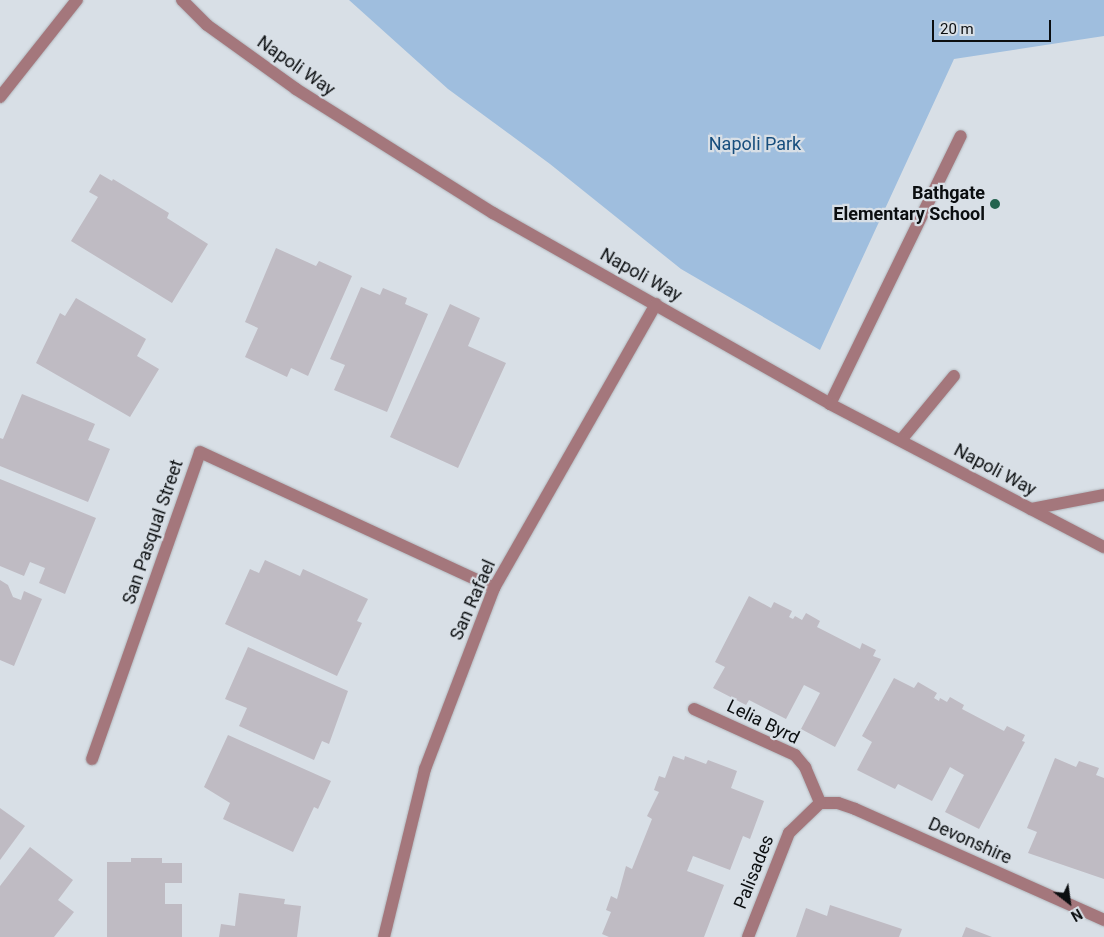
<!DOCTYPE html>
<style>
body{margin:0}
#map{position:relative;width:1104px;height:937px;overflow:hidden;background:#d8dfe6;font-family:Roboto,sans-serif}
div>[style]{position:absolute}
.green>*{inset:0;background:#9fbede}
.building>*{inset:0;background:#bfbbc3}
.roads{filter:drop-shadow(0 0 1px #b3b9bf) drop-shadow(0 0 1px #b3b9bf)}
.service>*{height:12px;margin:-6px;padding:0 6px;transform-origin:6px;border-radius:6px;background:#a4777c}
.minor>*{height:12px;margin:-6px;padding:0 6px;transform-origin:6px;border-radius:6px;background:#a4777c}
.tertiary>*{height:12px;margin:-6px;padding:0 6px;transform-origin:6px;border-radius:6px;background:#a4777c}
.dots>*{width:14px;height:14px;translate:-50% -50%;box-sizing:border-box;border:2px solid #d8dfe6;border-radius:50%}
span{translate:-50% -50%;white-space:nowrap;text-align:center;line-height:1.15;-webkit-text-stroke:4.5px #d8dfe6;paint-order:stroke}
.street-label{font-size:18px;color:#0b0e10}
.park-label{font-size:18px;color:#174e7d}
.poi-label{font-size:18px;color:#0b0e10;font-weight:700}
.right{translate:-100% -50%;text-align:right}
.north{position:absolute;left:1044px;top:877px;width:50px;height:50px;-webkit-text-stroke:4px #d8dfe6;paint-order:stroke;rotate:150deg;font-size:14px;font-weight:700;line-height:20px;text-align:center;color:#0b0e10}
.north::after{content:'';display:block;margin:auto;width:18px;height:22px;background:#0b0e10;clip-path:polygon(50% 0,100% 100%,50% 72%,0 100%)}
.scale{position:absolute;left:932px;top:20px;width:119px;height:22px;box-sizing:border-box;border:2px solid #0b0e10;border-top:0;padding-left:6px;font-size:15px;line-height:18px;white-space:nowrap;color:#0b0e10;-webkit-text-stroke:4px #d8dfe6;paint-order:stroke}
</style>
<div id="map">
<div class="green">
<div style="clip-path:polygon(349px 0,1104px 0,1104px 36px,954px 59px,820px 350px,681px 269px,550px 164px,448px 89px)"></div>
</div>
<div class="building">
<div style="clip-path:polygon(100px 174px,112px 181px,113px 179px,169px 213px,167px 218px,208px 244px,172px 303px,71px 241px,98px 197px,89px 192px)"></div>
<div style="clip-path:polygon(276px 248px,316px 266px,319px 261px,352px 276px,308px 376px,291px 368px,287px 377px,245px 357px,258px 328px,245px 322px)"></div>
<div style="clip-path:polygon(361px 287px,380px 295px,383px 288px,407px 298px,405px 304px,428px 314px,387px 412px,334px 390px,345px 365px,330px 359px)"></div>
<div style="clip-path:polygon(76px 298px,146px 339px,137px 356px,159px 369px,130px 417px,36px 363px,60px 313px,65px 316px)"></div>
<div style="clip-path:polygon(450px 304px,480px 318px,468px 346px,506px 363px,458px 468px,390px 437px)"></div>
<div style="clip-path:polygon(22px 394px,95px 424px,88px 440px,110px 449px,88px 502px,0 466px,0 438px,3px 439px)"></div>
<div style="clip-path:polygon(0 479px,96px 518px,65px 594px,39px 583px,45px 568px,30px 562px,24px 576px,0 566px)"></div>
<div style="clip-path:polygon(265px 560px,300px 576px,303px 569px,368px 599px,357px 621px,362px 623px,337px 676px,225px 624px,250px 569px,259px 573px)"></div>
<div style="clip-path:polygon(0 580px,8px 585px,13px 597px,21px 600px,24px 591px,42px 599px,14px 666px,0 660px)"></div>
<div style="clip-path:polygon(749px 596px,771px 608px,774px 602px,792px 611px,789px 617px,793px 619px,795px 616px,802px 620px,806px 613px,820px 621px,817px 627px,860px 649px,862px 643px,876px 650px,873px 656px,881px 659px,835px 747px,801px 729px,820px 693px,804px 685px,786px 719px,749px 700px,746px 705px,713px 688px,725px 667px,715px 662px)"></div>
<div style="clip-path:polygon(248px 647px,348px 691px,329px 744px,322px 741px,314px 760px,239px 726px,247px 708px,225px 699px)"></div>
<div style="clip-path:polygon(894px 678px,914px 688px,918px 682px,937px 693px,934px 698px,939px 701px,940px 698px,947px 702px,950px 697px,964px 705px,962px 709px,1004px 731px,1007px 726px,1025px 735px,1022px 741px,1025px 742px,979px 829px,945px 812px,964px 775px,950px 767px,932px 801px,898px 784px,895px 789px,857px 770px,872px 742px,862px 736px)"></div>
<div style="clip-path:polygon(228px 735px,331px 781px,318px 809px,314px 807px,293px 852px,223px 819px,230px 803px,204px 787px)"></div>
<div style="clip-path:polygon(673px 756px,684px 760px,685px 756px,706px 764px,708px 760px,737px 771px,731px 788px,764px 801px,750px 839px,743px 836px,730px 870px,693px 856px,687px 871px,724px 885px,704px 937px,609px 937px,602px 934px,611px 912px,606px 910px,611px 896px,617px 899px,626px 866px,632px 869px,652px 819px,647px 816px,659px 792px,654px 790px,659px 776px,665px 778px)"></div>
<div style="clip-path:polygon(1055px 758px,1076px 767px,1079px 761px,1099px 768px,1096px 775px,1104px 778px,1104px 879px,1028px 853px,1037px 832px,1027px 828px)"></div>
<div style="clip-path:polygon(0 808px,25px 826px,0 860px)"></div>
<div style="clip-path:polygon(30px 847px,73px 880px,58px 900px,74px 912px,54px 937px,0 937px,0 886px)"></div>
<div style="clip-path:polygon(131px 858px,162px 858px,162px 863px,182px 863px,182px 883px,165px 883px,165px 904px,182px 904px,182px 937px,107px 937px,107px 862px,131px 862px)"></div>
<div style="clip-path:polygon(239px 893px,285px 899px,284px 904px,301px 906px,297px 937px,219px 937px,221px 924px,235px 926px)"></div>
<div style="clip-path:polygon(830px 905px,902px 929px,899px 937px,796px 937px,806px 908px,827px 916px)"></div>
<div style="clip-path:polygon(966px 927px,992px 937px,962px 937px)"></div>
</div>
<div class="roads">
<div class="service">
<div style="left:830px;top:404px;width:298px;rotate:-64deg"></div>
<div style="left:901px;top:440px;width:83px;rotate:-50.4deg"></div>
<div style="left:1031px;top:509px;width:74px;rotate:-10.9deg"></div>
</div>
<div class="minor">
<div style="left:0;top:97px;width:124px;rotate:-51.6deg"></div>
<div style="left:694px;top:709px;width:111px;rotate:24.5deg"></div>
<div style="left:795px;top:755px;width:16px;rotate:50deg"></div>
<div style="left:805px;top:767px;width:39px;rotate:67deg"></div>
<div style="left:92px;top:759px;width:325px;rotate:-70.6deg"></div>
<div style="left:200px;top:452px;width:324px;rotate:24.8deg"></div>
<div style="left:820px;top:803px;width:18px"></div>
<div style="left:838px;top:803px;width:18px;rotate:19deg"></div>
<div style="left:855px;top:809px;width:273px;rotate:24deg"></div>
<div style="left:748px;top:937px;width:112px;rotate:-68.5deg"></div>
<div style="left:789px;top:833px;width:43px;rotate:-44.1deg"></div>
</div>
<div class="tertiary">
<div style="left:182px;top:0;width:35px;rotate:45deg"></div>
<div style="left:207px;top:25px;width:110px;rotate:35.7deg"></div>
<div style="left:296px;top:89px;width:233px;rotate:32.2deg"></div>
<div style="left:493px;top:213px;width:387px;rotate:29.5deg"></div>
<div style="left:830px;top:404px;width:309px;rotate:27.6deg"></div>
<div style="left:384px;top:937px;width:173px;rotate:-76.3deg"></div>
<div style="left:425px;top:769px;width:194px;rotate:-69.1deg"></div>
<div style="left:494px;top:588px;width:327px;rotate:-60.3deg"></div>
</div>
</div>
<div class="dots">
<div style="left:995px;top:204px;background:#24634f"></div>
</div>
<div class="street-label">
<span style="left:296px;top:66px;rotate:35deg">Napoli Way</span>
<span style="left:641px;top:275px;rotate:29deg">Napoli Way</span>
<span style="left:995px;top:470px;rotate:28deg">Napoli Way</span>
<span style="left:153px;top:532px;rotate:-71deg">San Pasqual Street</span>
<span style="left:473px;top:600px;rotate:-66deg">San Rafael</span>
<span style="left:763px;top:722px;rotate:26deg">Lelia Byrd</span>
<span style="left:970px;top:841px;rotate:24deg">Devonshire</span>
<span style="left:754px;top:872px;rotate:-68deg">Palisades</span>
</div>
<div class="park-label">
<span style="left:755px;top:144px">Napoli Park</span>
</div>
<div class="poi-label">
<span class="right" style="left:985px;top:204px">Bathgate<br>Elementary School</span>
</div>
<div class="north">N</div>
<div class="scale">20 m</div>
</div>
